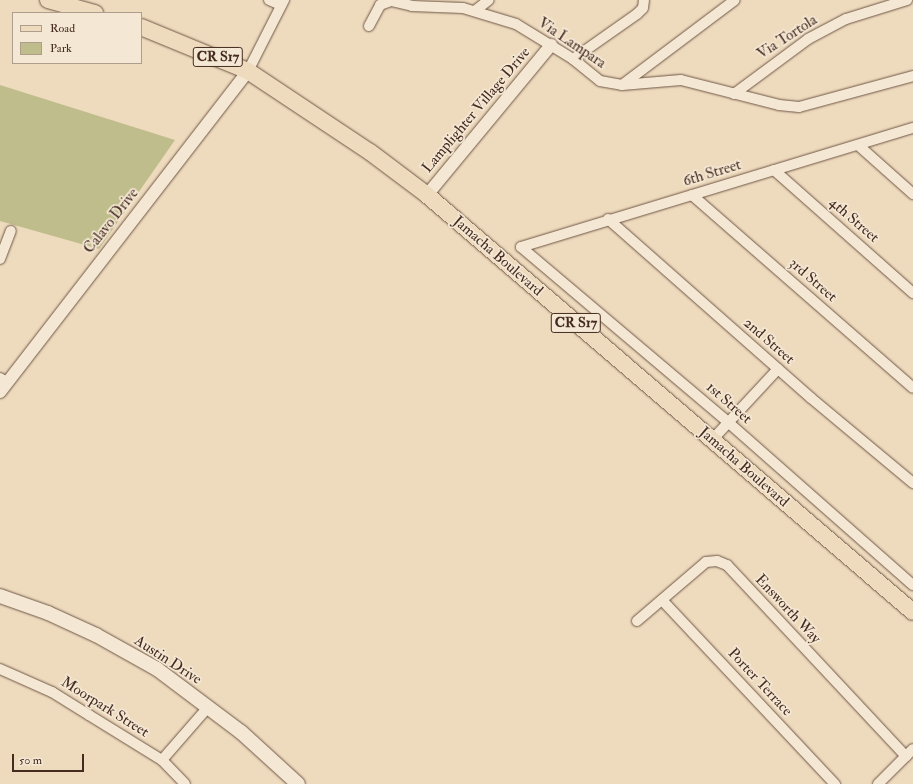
<!DOCTYPE html>
<style>
body{margin:0}
#map{position:relative;width:913px;height:784px;overflow:hidden;background:#eedabd;font-family:"IM FELL Double Pica",serif}
div>[style]{position:absolute}
.green>*{inset:0;background:#c0bd8c}
.roads{filter:drop-shadow(0 0 1px #6f5746) drop-shadow(0 0 1px #6f5746)}
.minor>*{height:10px;margin:-5px;padding:0 5px;transform-origin:5px;border-radius:5px;background:#f4e7d4}
.tertiary>*{height:12px;margin:-6px;padding:0 6px;transform-origin:6px;border-radius:6px;background:#f4e7d4}
.secondary>*{height:14px;margin:-7px;padding:0 7px;transform-origin:7px;border-radius:7px;background:#f4e7d4}
.primary>*{height:16px;margin:-8px;padding:0 8px;transform-origin:8px;border-radius:8px;background:#eedabd}
span{translate:-50% -50%;white-space:nowrap;text-align:center;line-height:1.15;-webkit-text-stroke:3.5px #f4e7d4;paint-order:stroke}
.shield-label span{padding:1px 3px;background:#f4e7d4;border:1px solid;border-radius:3px;-webkit-text-stroke-width:0}
.shield-label{font-size:14px;color:#452b1f;font-weight:700}
.street-label{font-size:15px;color:#452b1f}
.legend{position:absolute;left:12px;top:12px;width:130px;height:52px;box-sizing:border-box;background:#f4e7d4;border:1px solid #ae9c8c;margin:0;padding:5px 7px;list-style:none;font-size:12px;color:#452b1f}
.legend li{display:flex;align-items:center;gap:8px;height:20px}
.legend b{width:20px;border:1px solid #ae9c8c}
.scale{position:absolute;left:12px;top:754px;width:72px;height:18px;box-sizing:border-box;border:2px solid #452b1f;border-top:0;padding-left:5px;font-size:12px;line-height:14px;white-space:nowrap;color:#452b1f;-webkit-text-stroke:3px #f4e7d4;paint-order:stroke}
</style>
<div id="map">
<div class="green">
<div style="clip-path:polygon(0 85px,175px 140px,99px 249px,0 221px)"></div>
</div>
<div class="roads">
<div class="minor">
<div style="left:269px;top:0;width:13px;rotate:23deg"></div>
<div style="left:476px;top:10px;width:16px;rotate:-38deg"></div>
<div style="left:369px;top:26px;width:24px;rotate:-62deg"></div>
<div style="left:380px;top:5px;width:12px;rotate:-20deg"></div>
<div style="left:391px;top:1px;width:22px;rotate:13deg"></div>
<div style="left:412px;top:6px;width:51px;rotate:2.2deg"></div>
<div style="left:463px;top:8px;width:55px;rotate:16.8deg"></div>
<div style="left:516px;top:24px;width:67px;rotate:31.6deg"></div>
<div style="left:573px;top:59px;width:35px;rotate:39deg"></div>
<div style="left:600px;top:81px;width:22px;rotate:10deg"></div>
<div style="left:622px;top:85px;width:59px;rotate:-4.8deg"></div>
<div style="left:681px;top:80px;width:101px;rotate:14.3deg"></div>
<div style="left:779px;top:105px;width:20px;rotate:6deg"></div>
<div style="left:799px;top:107px;width:118px;rotate:-15.2deg"></div>
<div style="left:573px;top:59px;width:78px;rotate:-35.1deg"></div>
<div style="left:637px;top:14px;width:8px;rotate:-45deg"></div>
<div style="left:643px;top:8px;width:8px;rotate:-83deg"></div>
<div style="left:248px;top:71px;width:80px;rotate:-63.1deg"></div>
<div style="left:622px;top:85px;width:141px;rotate:-37deg"></div>
<div style="left:734px;top:94px;width:92px;rotate:-36.6deg"></div>
<div style="left:808px;top:39px;width:43px;rotate:-27.8deg"></div>
<div style="left:846px;top:19px;width:64px;rotate:-17.3deg"></div>
<div style="left:858px;top:145px;width:74px;rotate:41.7deg"></div>
<div style="left:774px;top:170px;width:186px;rotate:41.5deg"></div>
<div style="left:692px;top:195px;width:293px;rotate:41.1deg"></div>
<div style="left:608px;top:219px;width:271px;rotate:41.4deg"></div>
<div style="left:811px;top:398px;width:133px;rotate:39.8deg"></div>
<div style="left:521px;top:247px;width:272px;rotate:40.2deg"></div>
<div style="left:729px;top:423px;width:245px;rotate:41.4deg"></div>
<div style="left:521px;top:247px;width:410px;rotate:-16.9deg"></div>
<div style="left:0;top:259px;width:30px;rotate:-69deg"></div>
<div style="left:0;top:378px;width:8px;rotate:30deg"></div>
<div style="left:712px;top:440px;width:97px;rotate:-47.1deg"></div>
<div style="left:662px;top:600px;width:253px;rotate:46.8deg"></div>
<div style="left:637px;top:621px;width:91px;rotate:-40.5deg"></div>
<div style="left:706px;top:562px;width:11px;rotate:-5deg"></div>
<div style="left:717px;top:561px;width:11px;rotate:22deg"></div>
<div style="left:727px;top:565px;width:262px;rotate:46.9deg"></div>
<div style="left:0;top:669px;width:57px;rotate:23.9deg"></div>
<div style="left:52px;top:692px;width:44px;rotate:31.9deg"></div>
<div style="left:89px;top:715px;width:86px;rotate:31.7deg"></div>
<div style="left:162px;top:760px;width:33px;rotate:46deg"></div>
<div style="left:162px;top:760px;width:70px;rotate:-49deg"></div>
<div style="left:878px;top:784px;width:49px;rotate:-45deg"></div>
</div>
<div class="tertiary">
<div style="left:427px;top:195px;width:195px;rotate:-50.4deg"></div>
<div style="left:0;top:392px;width:406px;rotate:-52.3deg"></div>
</div>
<div class="secondary">
<div style="left:0;top:596px;width:51px;rotate:19.5deg"></div>
<div style="left:48px;top:613px;width:53px;rotate:24.6deg"></div>
<div style="left:96px;top:635px;width:70px;rotate:29.1deg"></div>
<div style="left:157px;top:669px;width:105px;rotate:36.9deg"></div>
<div style="left:241px;top:732px;width:77px;rotate:42.4deg"></div>
</div>
<div class="primary">
<div style="left:48px;top:0;width:49px;rotate:15.5deg"></div>
<div style="left:141px;top:27px;width:116px;rotate:22.4deg"></div>
<div style="left:248px;top:71px;width:146px;rotate:33.6deg"></div>
<div style="left:370px;top:152px;width:71px;rotate:37deg"></div>
<div style="left:427px;top:195px;width:640px;rotate:40.63deg"></div>
</div>
</div>
<div class="shield-label">
<span style="left:218px;top:57px">CR S17</span>
<span style="left:576px;top:323px">CR S17</span>
</div>
<div class="street-label">
<span style="left:787px;top:37px;rotate:-33deg">Via Tortola</span>
<span style="left:572px;top:43px;rotate:34deg">Via Lampara</span>
<span style="left:476px;top:110px;rotate:-50deg">Lamplighter Village Drive</span>
<span style="left:712px;top:173px;rotate:-17deg">6th Street</span>
<span style="left:854px;top:220px;rotate:41deg">4th Street</span>
<span style="left:111px;top:221px;rotate:-52deg">Calavo Drive</span>
<span style="left:498px;top:256px;rotate:41deg">Jamacha Boulevard</span>
<span style="left:813px;top:280px;rotate:41deg">3rd Street</span>
<span style="left:769px;top:341px;rotate:41deg">2nd Street</span>
<span style="left:729px;top:403px;rotate:41deg">1st Street</span>
<span style="left:744px;top:467px;rotate:41deg">Jamacha Boulevard</span>
<span style="left:788px;top:609px;rotate:47deg">Ensworth Way</span>
<span style="left:168px;top:660px;rotate:33deg">Austin Drive</span>
<span style="left:760px;top:682px;rotate:47deg">Porter Terrace</span>
<span style="left:105px;top:707px;rotate:32deg">Moorpark Street</span>
</div>
<ul class="legend">
<li><b style="height:5px;background:#eedabd"></b>Road</li>
<li><b style="height:11px;background:#c0bd8c"></b>Park</li>
</ul>
<div class="scale">50 m</div>
</div>
